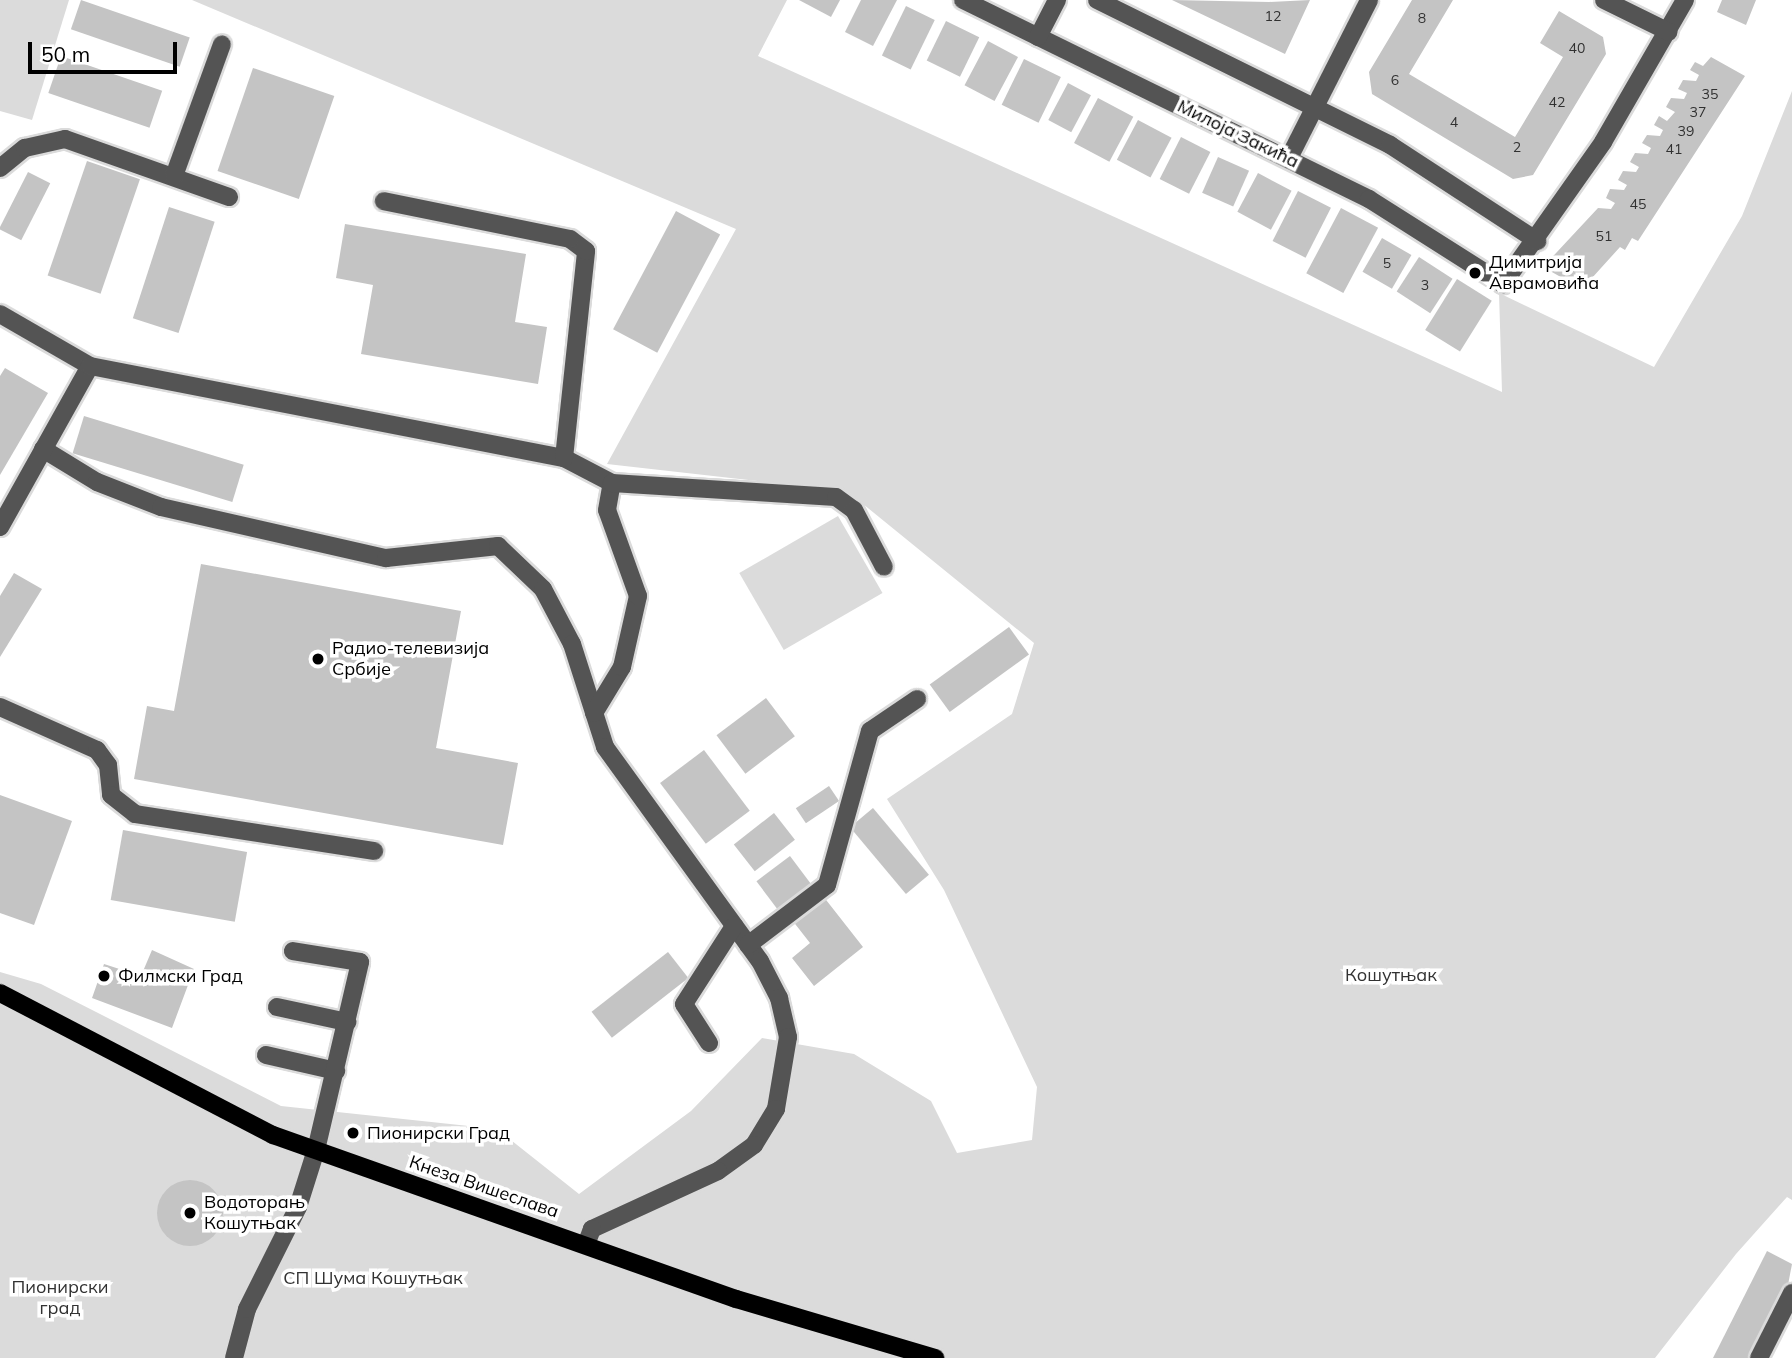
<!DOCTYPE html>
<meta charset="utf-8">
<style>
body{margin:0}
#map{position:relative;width:1792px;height:1358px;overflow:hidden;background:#fff;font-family:Mulish,sans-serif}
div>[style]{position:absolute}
.green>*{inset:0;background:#dbdbdb;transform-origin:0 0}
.building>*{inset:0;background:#c4c4c4;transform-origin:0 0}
.round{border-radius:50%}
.roads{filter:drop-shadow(2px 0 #dbdbdb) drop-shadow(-2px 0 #dbdbdb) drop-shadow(0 2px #dbdbdb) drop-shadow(0 -2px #dbdbdb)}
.minor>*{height:18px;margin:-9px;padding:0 9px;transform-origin:9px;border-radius:9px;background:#545454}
.major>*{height:18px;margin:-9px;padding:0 9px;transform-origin:9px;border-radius:9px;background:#000}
.dots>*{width:19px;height:19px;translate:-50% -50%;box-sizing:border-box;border:4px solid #fff;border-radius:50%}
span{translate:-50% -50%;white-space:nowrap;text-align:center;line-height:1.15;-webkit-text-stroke:7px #fff;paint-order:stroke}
.number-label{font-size:14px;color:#313131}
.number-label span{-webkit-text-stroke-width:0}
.street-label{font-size:18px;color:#000}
.poi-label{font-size:18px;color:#000}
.left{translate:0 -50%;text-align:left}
.park-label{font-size:18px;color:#323232}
.scale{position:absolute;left:28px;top:42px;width:149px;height:32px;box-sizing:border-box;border:4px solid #000;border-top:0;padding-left:9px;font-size:21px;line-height:24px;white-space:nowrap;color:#000;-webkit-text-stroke:5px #fff;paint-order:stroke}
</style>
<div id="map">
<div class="green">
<i style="clip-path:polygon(0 0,69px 0,32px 120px,0 111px)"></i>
<i style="clip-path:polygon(192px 0,787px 0,758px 56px,1502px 392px,1499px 293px,1654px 367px,1742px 216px,1792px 91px,1792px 1200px,1787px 1197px,1736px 1254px,1655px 1358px,0 1358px,0 972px,41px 984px,281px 1106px,497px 1129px,579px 1194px,691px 1111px,762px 1038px,854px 1054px,931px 1101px,957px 1153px,1032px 1140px,1037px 1087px,944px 890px,887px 799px,1012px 714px,1034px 643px,847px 491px,607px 464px,736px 229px)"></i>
<i style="left:838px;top:516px;width:89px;height:114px;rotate:60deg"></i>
</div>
<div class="building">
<i style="left:81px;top:0;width:115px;height:31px;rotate:19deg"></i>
<i style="clip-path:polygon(799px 0,840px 0,831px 17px)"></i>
<i style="clip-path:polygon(861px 0,897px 0,873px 46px,845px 32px)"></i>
<i style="clip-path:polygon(1172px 0,1269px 2px,1310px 0,1285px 54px)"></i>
<i style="clip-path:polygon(1412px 0,1453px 0,1409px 74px,1515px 137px,1563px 57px,1540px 43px,1559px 11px,1603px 37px,1606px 54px,1533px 175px,1513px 179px,1372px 94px,1369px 72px)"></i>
<i style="clip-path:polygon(1722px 0,1756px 0,1746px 25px,1717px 12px)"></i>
<i style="left:906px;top:6px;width:32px;height:55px;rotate:26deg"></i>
<i style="left:946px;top:21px;width:37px;height:44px;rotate:26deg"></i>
<i style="left:988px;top:41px;width:34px;height:50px;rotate:28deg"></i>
<i style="left:61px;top:56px;width:107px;height:39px;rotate:19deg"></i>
<i style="clip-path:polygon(1711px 57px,1745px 76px,1638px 241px,1632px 238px,1625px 250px,1620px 247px,1582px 289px,1543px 267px,1598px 208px,1611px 209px,1615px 203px,1606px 198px,1610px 189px,1624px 190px,1627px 185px,1618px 180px,1623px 171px,1636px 172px,1639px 167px,1630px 162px,1635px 153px,1648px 154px,1651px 148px,1642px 143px,1647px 135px,1660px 136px,1663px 130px,1654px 125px,1659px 116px,1667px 121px,1675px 112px,1666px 107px,1671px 98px,1684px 99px,1687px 93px,1678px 89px,1683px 80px,1696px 81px,1699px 75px,1690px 70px,1695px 62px,1703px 66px)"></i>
<i style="left:1024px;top:59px;width:41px;height:51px;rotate:26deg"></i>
<i style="left:253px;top:68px;width:86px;height:109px;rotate:19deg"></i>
<i style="left:1068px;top:83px;width:26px;height:42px;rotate:28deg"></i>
<i style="left:1098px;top:98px;width:40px;height:51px;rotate:28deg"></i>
<i style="left:1138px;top:120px;width:38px;height:45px;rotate:28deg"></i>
<i style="left:1181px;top:137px;width:33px;height:47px;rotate:27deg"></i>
<i style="left:1218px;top:157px;width:34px;height:39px;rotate:24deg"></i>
<i style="left:87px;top:161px;width:56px;height:121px;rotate:19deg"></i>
<i style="left:28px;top:172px;width:25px;height:64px;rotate:27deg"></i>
<i style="left:1258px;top:173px;width:38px;height:44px;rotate:28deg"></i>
<i style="left:1298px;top:191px;width:37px;height:56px;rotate:27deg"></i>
<i style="left:169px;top:207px;width:48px;height:117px;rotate:18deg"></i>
<i style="left:1341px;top:208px;width:42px;height:74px;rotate:28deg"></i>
<i style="left:676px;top:211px;width:50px;height:134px;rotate:28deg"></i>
<i style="clip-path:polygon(345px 224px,526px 254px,515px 322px,547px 327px,538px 384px,361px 354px,373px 285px,336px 278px)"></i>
<i style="left:1382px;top:238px;width:34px;height:39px;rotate:30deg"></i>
<i style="left:1419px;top:257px;width:40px;height:41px;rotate:33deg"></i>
<i style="left:1457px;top:279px;width:41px;height:60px;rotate:32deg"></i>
<i style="clip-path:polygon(5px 368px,48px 393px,0 475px,0 376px)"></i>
<i style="left:84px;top:416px;width:167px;height:39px;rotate:17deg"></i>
<i style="clip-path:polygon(201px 564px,461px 611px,436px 748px,518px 763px,503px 845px,134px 779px,147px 706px,174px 711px)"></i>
<i style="clip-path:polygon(14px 573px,42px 589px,0 657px,0 596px)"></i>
<i style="left:1009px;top:627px;width:34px;height:98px;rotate:54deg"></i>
<i style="left:766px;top:698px;width:48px;height:62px;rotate:53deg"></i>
<i style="left:704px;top:750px;width:76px;height:55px;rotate:53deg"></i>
<i style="left:829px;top:786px;width:18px;height:40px;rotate:56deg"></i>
<i style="clip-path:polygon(0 795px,72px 821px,34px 925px,0 913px)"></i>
<i style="left:873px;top:808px;width:87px;height:30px;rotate:50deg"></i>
<i style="left:774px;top:813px;width:34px;height:51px;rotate:52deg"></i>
<i style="left:123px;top:830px;width:126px;height:71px;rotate:10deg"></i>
<i style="left:790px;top:856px;width:39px;height:42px;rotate:53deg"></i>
<i style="clip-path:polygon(823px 896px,863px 947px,814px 986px,792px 958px,810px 943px,792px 920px)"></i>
<i style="clip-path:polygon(152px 950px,194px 969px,172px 1028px,92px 998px,104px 964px,141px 976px)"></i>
<i style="left:668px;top:952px;width:33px;height:97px;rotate:52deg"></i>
<i class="round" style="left:157px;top:1180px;width:66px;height:66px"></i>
<i style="clip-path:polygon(1767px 1251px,1792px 1264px,1787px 1290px,1752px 1358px,1713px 1358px)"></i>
</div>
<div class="roads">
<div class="minor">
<i style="left:963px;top:0;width:452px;rotate:26.1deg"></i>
<i style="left:1369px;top:199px;width:159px;rotate:32.4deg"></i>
<i style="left:1503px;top:284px;width:174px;rotate:-54.8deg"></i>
<i style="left:1603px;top:142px;width:164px;rotate:-60deg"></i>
<i style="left:1097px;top:0;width:327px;rotate:26.3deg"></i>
<i style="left:1390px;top:145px;width:176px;rotate:33.1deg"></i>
<i style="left:1604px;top:0;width:72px;rotate:26.2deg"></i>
<i style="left:1038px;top:37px;width:42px;rotate:-62.8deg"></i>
<i style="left:1289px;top:158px;width:177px;rotate:-63.1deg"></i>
<i style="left:0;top:168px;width:32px;rotate:-39deg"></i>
<i style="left:25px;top:148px;width:41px;rotate:-12.7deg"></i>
<i style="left:65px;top:139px;width:174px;rotate:19.5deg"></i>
<i style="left:174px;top:176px;width:140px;rotate:-70deg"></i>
<i style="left:0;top:314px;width:104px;rotate:30deg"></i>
<i style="left:43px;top:449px;width:63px;rotate:31.4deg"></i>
<i style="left:97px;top:482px;width:69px;rotate:21.3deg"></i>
<i style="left:161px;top:507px;width:231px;rotate:12.8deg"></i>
<i style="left:386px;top:558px;width:113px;rotate:-6.1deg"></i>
<i style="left:498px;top:546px;width:62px;rotate:43.7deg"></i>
<i style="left:543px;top:589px;width:62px;rotate:62.2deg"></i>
<i style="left:572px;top:644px;width:108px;rotate:72.2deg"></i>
<i style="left:605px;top:747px;width:264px;rotate:54.1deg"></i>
<i style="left:760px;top:961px;width:42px;rotate:62.8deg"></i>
<i style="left:779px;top:998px;width:40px;rotate:77deg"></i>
<i style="left:788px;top:1037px;width:73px;rotate:99.5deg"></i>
<i style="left:776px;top:1109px;width:42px;rotate:121.4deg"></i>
<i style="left:754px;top:1145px;width:44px;rotate:144.2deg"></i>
<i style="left:718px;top:1171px;width:139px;rotate:155.3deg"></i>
<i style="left:592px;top:1229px;width:17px;rotate:111deg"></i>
<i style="left:564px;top:458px;width:54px;rotate:27.5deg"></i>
<i style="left:0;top:527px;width:184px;rotate:-60.8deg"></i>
<i style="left:90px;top:366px;width:483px;rotate:11deg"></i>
<i style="left:564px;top:458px;width:208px;rotate:-83.9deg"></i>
<i style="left:586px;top:251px;width:20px;rotate:-143deg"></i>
<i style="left:570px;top:239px;width:190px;rotate:-168.5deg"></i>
<i style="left:0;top:707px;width:106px;rotate:23.9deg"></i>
<i style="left:97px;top:750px;width:19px;rotate:54deg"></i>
<i style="left:108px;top:765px;width:30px;rotate:84deg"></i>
<i style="left:111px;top:795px;width:31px;rotate:38deg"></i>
<i style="left:135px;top:814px;width:242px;rotate:8.8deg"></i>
<i style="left:594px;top:713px;width:54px;rotate:-58.7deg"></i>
<i style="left:622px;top:667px;width:73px;rotate:-77.3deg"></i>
<i style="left:638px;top:596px;width:91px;rotate:-109.8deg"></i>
<i style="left:607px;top:510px;width:27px;rotate:-80deg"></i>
<i style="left:612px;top:483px;width:224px;rotate:3.6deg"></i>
<i style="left:836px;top:497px;width:22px;rotate:36deg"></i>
<i style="left:854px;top:510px;width:64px;rotate:62.2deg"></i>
<i style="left:748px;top:945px;width:99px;rotate:-37.2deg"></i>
<i style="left:827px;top:885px;width:160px;rotate:-74.4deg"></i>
<i style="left:870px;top:731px;width:57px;rotate:-34.2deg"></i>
<i style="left:277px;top:1007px;width:72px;rotate:12.1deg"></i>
<i style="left:709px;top:1043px;width:46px;rotate:-122.7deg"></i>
<i style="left:684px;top:1004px;width:93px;rotate:-57.3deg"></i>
<i style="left:266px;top:1055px;width:72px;rotate:12.9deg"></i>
<i style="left:234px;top:1358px;width:51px;rotate:-75.1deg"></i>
<i style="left:247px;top:1309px;width:114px;rotate:-63.4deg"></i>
<i style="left:298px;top:1207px;width:60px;rotate:-72.5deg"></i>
<i style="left:316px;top:1150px;width:193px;rotate:-76.8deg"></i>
<i style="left:360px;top:962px;width:68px;rotate:-170.7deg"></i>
<i style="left:1759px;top:1358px;width:73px;rotate:-63.1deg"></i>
</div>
<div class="major">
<i style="left:0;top:993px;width:308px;rotate:27.5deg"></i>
<i style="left:273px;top:1135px;width:491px;rotate:19.5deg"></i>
<i style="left:736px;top:1299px;width:208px;rotate:16.5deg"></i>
</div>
</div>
<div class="dots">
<i style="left:1475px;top:273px;background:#000"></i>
<i style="left:318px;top:659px;background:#000"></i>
<i style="left:104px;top:976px;background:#000"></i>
<i style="left:353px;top:1133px;background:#000"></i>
<i style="left:190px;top:1213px;background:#000"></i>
</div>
<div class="number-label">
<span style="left:1273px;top:16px">12</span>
<span style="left:1422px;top:18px">8</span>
<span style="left:1577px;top:48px">40</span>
<span style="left:1395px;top:80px">6</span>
<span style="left:1710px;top:94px">35</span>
<span style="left:1557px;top:102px">42</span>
<span style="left:1698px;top:112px">37</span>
<span style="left:1454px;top:122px">4</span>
<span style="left:1686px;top:131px">39</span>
<span style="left:1517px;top:147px">2</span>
<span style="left:1674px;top:149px">41</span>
<span style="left:1638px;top:204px">45</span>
<span style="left:1604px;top:236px">51</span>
<span style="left:1387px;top:263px">5</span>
<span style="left:1425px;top:285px">3</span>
</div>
<div class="street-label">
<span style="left:1238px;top:134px;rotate:26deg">Милоја Закића</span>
<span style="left:484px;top:1187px;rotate:19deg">Кнеза Вишеслава</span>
</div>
<div class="poi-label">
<span class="left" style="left:1489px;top:273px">Димитрија<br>Аврамовића</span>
<span class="left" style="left:332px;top:659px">Радио-телевизија<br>Србије</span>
<span class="left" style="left:118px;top:976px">Филмски Град</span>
<span class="left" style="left:367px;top:1133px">Пионирски Град</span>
<span class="left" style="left:204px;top:1213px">Водоторањ<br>Кошутњак</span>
</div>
<div class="park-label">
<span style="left:1391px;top:975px">Кошутњак</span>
<span style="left:373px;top:1278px">СП Шума Кошутњак</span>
<span style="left:60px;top:1298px">Пионирски<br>град</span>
</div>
<div class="scale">50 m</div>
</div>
